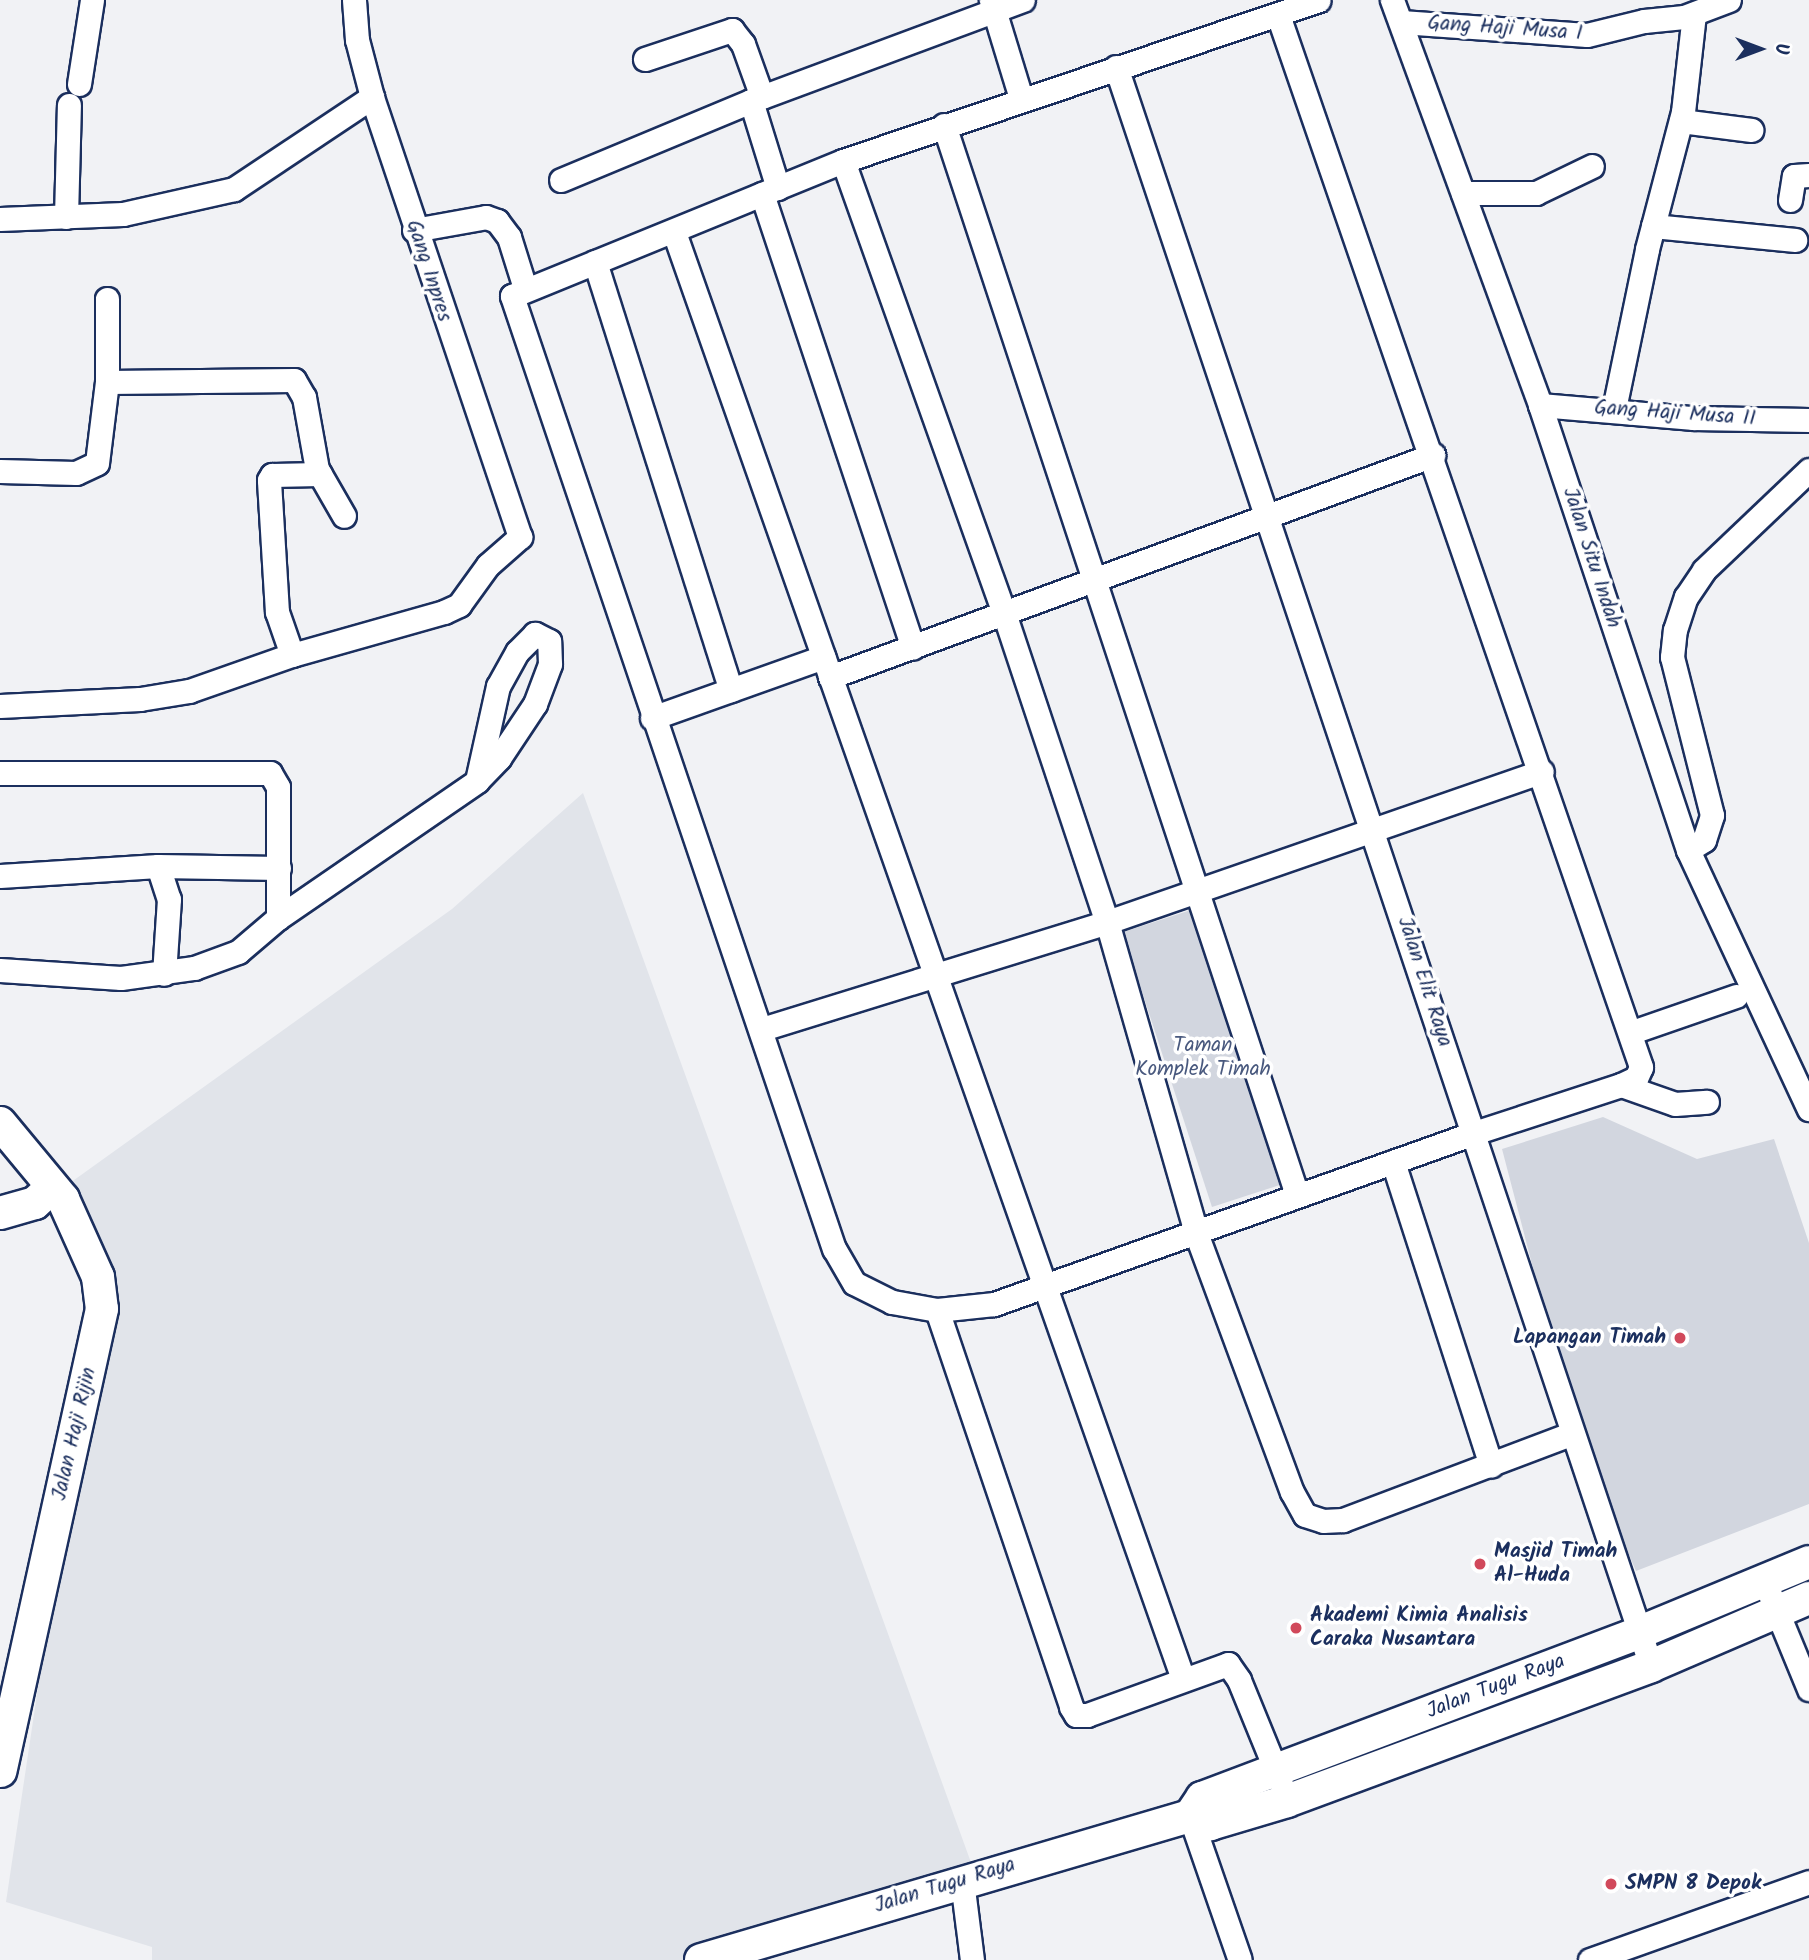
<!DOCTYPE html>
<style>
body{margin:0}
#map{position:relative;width:1809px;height:1960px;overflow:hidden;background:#f1f2f5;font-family:Kalam,sans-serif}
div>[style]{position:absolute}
.built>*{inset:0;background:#e1e4ea}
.green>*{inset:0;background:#d2d6df;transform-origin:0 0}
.roads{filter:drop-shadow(2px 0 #1b2f5e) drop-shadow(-2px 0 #1b2f5e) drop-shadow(0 2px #1b2f5e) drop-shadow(0 -2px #1b2f5e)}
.street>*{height:23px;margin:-11.5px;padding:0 11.5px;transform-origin:11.5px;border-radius:11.5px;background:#fff}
.secondary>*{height:32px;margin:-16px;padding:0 16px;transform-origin:16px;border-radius:16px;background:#fff}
.dots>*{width:19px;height:19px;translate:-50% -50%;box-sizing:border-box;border:4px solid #fff;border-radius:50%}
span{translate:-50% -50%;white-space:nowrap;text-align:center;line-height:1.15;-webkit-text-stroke:7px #fff;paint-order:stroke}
.street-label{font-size:21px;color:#1b2f5e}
.park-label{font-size:21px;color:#49597e}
.poi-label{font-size:21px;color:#1b2f5e;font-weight:700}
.right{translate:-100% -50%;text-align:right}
.left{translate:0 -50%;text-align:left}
.north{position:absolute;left:1725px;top:14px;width:70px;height:70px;-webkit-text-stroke:5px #fff;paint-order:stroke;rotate:90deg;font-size:19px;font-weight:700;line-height:28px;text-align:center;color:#1b2f5e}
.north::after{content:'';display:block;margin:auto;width:24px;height:32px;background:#1b2f5e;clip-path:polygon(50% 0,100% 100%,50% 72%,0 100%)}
</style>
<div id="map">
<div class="built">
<i style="clip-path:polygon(583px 793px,973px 1868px,682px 1960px,152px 1960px,152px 1947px,6px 1902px,93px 1319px,56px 1193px,452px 909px)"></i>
</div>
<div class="green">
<i style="left:1194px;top:909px;width:289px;height:75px;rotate:72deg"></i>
<i style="clip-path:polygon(1603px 1117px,1697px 1159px,1774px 1139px,1809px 1243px,1809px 1504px,1636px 1571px,1576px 1433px,1502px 1149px)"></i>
</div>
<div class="roads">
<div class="street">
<i style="left:991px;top:0;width:102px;rotate:73deg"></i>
<i style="left:1392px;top:0;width:431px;rotate:69.9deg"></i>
<i style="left:1540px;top:405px;width:469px;rotate:71.6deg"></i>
<i style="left:1688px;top:850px;width:286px;rotate:65deg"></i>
<i style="left:1278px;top:15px;width:1113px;rotate:70.96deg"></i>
<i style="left:1641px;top:1067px;width:12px;rotate:114deg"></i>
<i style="left:1636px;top:1078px;width:17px;rotate:155deg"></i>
<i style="left:1621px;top:1085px;width:155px;rotate:161.9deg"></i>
<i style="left:1474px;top:1133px;width:510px;rotate:160.39deg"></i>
<i style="left:994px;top:1304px;width:57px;rotate:174deg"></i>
<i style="left:937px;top:1310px;width:46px;rotate:-169.9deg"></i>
<i style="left:892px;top:1302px;width:42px;rotate:-153.4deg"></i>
<i style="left:854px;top:1283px;width:39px;rotate:-120deg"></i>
<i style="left:834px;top:1249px;width:1006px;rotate:-108.67deg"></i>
<i style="left:512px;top:296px;width:357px;rotate:-22.2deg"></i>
<i style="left:843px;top:161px;width:502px;rotate:-18.69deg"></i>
<i style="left:1401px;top:22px;width:186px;rotate:4deg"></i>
<i style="left:1587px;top:35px;width:59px;rotate:-13.8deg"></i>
<i style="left:1644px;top:21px;width:40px;rotate:-5.7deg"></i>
<i style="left:1684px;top:17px;width:48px;rotate:-20.7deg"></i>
<i style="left:645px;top:59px;width:92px;rotate:-18.4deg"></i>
<i style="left:732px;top:30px;width:18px;rotate:52deg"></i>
<i style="left:743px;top:44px;width:56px;rotate:70.3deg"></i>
<i style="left:1116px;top:67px;width:1686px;rotate:71.5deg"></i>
<i style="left:79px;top:84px;width:85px;rotate:-81.2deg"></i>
<i style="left:751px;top:101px;width:91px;rotate:72.8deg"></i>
<i style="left:1681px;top:121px;width:71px;rotate:7.3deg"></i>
<i style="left:944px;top:125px;width:1127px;rotate:71.74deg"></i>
<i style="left:843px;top:161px;width:480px;rotate:70.4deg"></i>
<i style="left:1004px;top:613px;width:326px;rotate:71.6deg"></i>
<i style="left:1107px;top:922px;width:323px;rotate:74deg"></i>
<i style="left:1196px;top:1233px;width:276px;rotate:69.7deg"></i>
<i style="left:1292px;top:1492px;width:26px;rotate:61deg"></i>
<i style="left:1305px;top:1515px;width:19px;rotate:18deg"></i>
<i style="left:1323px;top:1521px;width:20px;rotate:-3deg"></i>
<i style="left:1343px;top:1520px;width:243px;rotate:-20.7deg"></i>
<i style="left:561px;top:180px;width:206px;rotate:-22.6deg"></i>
<i style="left:751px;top:101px;width:290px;rotate:-20.4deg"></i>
<i style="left:1463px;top:193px;width:73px"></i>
<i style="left:1536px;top:193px;width:62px;rotate:-25.7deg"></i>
<i style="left:762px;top:194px;width:478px;rotate:71.6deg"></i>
<i style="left:1790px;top:200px;width:24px;rotate:-81deg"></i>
<i style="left:1794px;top:176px;width:15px;rotate:-4deg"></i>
<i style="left:66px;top:217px;width:112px;rotate:-88.5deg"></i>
<i style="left:0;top:219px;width:123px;rotate:-2.3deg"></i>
<i style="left:123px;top:214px;width:114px;rotate:-12.7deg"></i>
<i style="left:234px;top:189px;width:166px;rotate:-33.7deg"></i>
<i style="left:1653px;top:226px;width:143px;rotate:5.6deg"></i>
<i style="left:414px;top:230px;width:73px;rotate:-10.2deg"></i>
<i style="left:486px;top:217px;width:12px;rotate:20deg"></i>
<i style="left:497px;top:221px;width:20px;rotate:53deg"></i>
<i style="left:509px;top:237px;width:53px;rotate:72.6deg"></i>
<i style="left:674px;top:232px;width:1534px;rotate:70.62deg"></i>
<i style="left:595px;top:262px;width:449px;rotate:72.4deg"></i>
<i style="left:107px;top:299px;width:83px;rotate:90deg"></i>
<i style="left:1540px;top:405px;width:154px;rotate:4.9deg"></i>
<i style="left:1693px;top:418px;width:116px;rotate:1deg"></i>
<i style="left:1614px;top:409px;width:163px;rotate:-78.3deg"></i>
<i style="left:1647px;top:249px;width:142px;rotate:-75.3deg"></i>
<i style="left:1683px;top:112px;width:99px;rotate:-83.6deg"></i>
<i style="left:0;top:471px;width:76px;rotate:1.5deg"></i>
<i style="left:76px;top:473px;width:23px;rotate:-25deg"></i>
<i style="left:97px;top:463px;width:82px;rotate:-83deg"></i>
<i style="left:107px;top:382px;width:187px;rotate:-0.6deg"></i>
<i style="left:294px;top:380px;width:20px;rotate:60deg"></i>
<i style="left:304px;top:397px;width:73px;rotate:79.8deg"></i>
<i style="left:317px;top:469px;width:54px;rotate:60.1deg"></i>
<i style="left:292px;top:655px;width:46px;rotate:-109.2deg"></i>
<i style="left:277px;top:612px;width:132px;rotate:-93.5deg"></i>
<i style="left:269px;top:480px;width:6px;rotate:-59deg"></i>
<i style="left:272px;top:475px;width:48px;rotate:-1.2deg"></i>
<i style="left:830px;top:677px;width:643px;rotate:-20.21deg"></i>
<i style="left:0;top:706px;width:140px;rotate:-2.9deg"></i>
<i style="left:140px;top:699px;width:50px;rotate:-9.3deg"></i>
<i style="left:189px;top:691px;width:109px;rotate:-19.3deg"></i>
<i style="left:292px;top:655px;width:158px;rotate:-15.8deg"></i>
<i style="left:444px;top:612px;width:17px;rotate:-25deg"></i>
<i style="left:459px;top:605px;width:49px;rotate:-54.1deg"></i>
<i style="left:488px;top:565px;width:43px;rotate:-41.2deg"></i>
<i style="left:520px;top:537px;width:464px;rotate:-108.6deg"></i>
<i style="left:372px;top:97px;width:59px;rotate:-104.7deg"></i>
<i style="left:357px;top:40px;width:40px;rotate:-94.3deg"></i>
<i style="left:652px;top:718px;width:182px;rotate:-19.6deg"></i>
<i style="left:0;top:773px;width:270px"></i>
<i style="left:270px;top:773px;width:16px;rotate:60deg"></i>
<i style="left:278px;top:787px;width:131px;rotate:90deg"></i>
<i style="left:1688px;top:850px;width:19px;rotate:-32deg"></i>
<i style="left:1704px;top:840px;width:26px;rotate:-72deg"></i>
<i style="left:1712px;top:815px;width:163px;rotate:-104.2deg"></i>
<i style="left:1672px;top:657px;width:27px;rotate:-84deg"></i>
<i style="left:1675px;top:630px;width:35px;rotate:-72deg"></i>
<i style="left:1686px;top:597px;width:32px;rotate:-56deg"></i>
<i style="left:1704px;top:570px;width:145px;rotate:-43.6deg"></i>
<i style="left:158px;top:866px;width:35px;rotate:72deg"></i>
<i style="left:169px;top:899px;width:75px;rotate:93.8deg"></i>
<i style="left:0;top:876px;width:158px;rotate:-3.6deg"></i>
<i style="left:158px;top:866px;width:121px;rotate:0.9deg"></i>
<i style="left:0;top:970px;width:121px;rotate:3.8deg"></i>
<i style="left:121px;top:978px;width:74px;rotate:-7.8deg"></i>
<i style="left:194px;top:968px;width:47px;rotate:-20deg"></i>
<i style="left:238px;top:952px;width:52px;rotate:-40.4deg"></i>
<i style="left:278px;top:918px;width:242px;rotate:-34.5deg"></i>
<i style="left:477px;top:781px;width:32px;rotate:-46deg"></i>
<i style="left:499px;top:758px;width:65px;rotate:-56.3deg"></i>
<i style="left:535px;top:704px;width:43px;rotate:-69.4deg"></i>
<i style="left:550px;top:664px;width:23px;rotate:-92deg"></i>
<i style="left:549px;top:641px;width:16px;rotate:-153deg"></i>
<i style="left:535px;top:634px;width:25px;rotate:135deg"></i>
<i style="left:517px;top:652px;width:39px;rotate:119deg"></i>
<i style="left:498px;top:686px;width:97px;rotate:102.5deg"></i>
<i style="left:762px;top:1029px;width:361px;rotate:-17.2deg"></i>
<i style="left:1107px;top:922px;width:460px;rotate:-19.1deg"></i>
<i style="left:1632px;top:1032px;width:110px;rotate:-19.1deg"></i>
<i style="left:1621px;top:1085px;width:57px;rotate:19.4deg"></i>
<i style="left:1675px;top:1104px;width:32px;rotate:-4deg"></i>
<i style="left:1393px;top:1162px;width:319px;rotate:72.1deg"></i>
<i style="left:937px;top:1310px;width:419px;rotate:71.3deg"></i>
<i style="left:1071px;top:1707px;width:9px;rotate:58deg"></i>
<i style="left:1076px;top:1715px;width:11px"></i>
<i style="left:1087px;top:1715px;width:150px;rotate:-19.9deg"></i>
<i style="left:1228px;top:1664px;width:19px;rotate:55deg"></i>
<i style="left:1239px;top:1680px;width:111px;rotate:67.8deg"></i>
<i style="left:1764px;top:1580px;width:118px;rotate:67.6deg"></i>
<i style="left:1190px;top:1816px;width:152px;rotate:70.9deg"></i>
<i style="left:962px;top:1881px;width:80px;rotate:82.8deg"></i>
<i style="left:1590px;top:1960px;width:232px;rotate:-19.6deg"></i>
</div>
<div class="secondary">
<i style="left:0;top:1123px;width:99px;rotate:50.3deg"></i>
<i style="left:63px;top:1199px;width:85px;rotate:65.8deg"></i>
<i style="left:98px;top:1277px;width:32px;rotate:83deg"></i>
<i style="left:102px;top:1309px;width:473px;rotate:102.4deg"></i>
<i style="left:0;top:1213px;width:36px;rotate:-16deg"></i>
<i style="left:35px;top:1203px;width:23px;rotate:-43deg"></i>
<i style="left:1190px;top:1816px;width:22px;rotate:-56deg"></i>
<i style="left:1202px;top:1798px;width:466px;rotate:-20.7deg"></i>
<i style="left:1638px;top:1633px;width:185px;rotate:-22.5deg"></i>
<i style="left:701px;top:1960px;width:510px;rotate:-16.41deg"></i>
<i style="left:1190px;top:1816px;width:22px;rotate:22deg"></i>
<i style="left:1210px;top:1824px;width:80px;rotate:-16.6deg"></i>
<i style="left:1287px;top:1801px;width:388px;rotate:-20.3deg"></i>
<i style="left:1651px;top:1666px;width:172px;rotate:-23.3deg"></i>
</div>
</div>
<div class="dots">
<i style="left:1680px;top:1338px;background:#d1495b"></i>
<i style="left:1480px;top:1564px;background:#d1495b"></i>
<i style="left:1296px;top:1628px;background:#d1495b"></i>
<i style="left:1611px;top:1884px;background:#d1495b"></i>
</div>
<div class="street-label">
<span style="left:1505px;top:29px;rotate:4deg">Gang Haji Musa I</span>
<span style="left:428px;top:271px;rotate:72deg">Gang Inpres</span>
<span style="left:1675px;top:414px;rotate:4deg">Gang Haji Musa II</span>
<span style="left:1591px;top:558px;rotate:72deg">Jalan Situ Indah</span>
<span style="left:1424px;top:982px;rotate:72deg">Jalan Elit Raya</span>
<span style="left:75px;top:1434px;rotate:-77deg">Jalan Haji Rijin</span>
<span style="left:1496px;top:1687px;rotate:-21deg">Jalan Tugu Raya</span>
<span style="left:945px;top:1886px;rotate:-17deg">Jalan Tugu Raya</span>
</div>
<div class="park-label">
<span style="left:1203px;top:1058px">Taman<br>Komplek Timah</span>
</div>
<div class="poi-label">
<span class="right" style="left:1666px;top:1338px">Lapangan Timah</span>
<span class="left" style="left:1494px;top:1564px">Masjid Timah<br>Al-Huda</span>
<span class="left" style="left:1310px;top:1628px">Akademi Kimia Analisis<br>Caraka Nusantara</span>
<span class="left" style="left:1625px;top:1884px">SMPN 8 Depok</span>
</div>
<div class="north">U</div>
</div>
